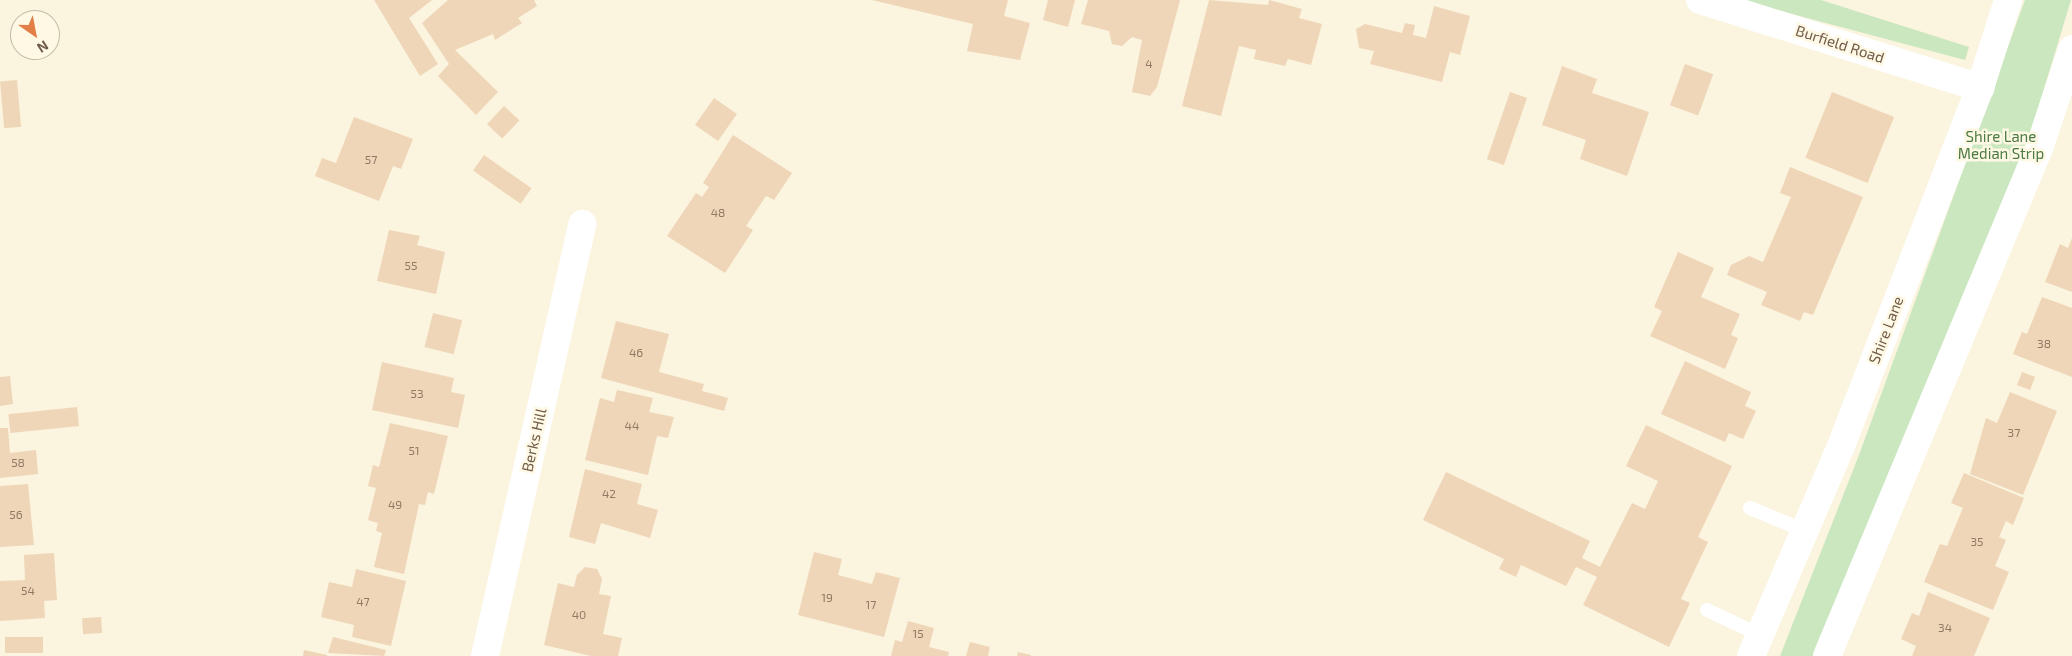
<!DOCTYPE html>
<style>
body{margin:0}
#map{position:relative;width:2072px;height:656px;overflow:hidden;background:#fbf4df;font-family:"Exo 2",sans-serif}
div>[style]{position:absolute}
.green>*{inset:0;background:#cae7bf}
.building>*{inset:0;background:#efd6b8;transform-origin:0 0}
.lane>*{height:14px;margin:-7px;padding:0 7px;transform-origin:7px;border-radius:7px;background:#fff}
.street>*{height:28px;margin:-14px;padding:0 14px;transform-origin:14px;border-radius:14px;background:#fff}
.secondary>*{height:28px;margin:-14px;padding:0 14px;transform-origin:14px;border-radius:14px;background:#fff}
span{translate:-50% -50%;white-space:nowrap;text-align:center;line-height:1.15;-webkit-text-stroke:5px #fef8e5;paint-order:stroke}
.number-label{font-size:12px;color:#907a64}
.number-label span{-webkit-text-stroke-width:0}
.street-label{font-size:15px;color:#705c48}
.park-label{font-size:15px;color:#4c7b43}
.north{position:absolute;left:10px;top:10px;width:50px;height:50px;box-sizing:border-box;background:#fef8e5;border:1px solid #c5baa6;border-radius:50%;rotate:147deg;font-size:14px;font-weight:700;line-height:20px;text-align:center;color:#705c48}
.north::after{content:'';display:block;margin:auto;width:18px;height:22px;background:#e27f47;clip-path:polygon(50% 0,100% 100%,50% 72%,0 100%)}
</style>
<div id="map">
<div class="green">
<i style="clip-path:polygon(1739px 0,1821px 0,1969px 47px,1965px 60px)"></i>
<i style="clip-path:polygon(2025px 0,2071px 0,2026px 148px,1817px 656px,1780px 656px,1859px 455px)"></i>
</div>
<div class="building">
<i style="clip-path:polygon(374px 0,432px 0,409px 18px,438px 64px,420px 76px)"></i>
<i style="clip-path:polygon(448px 0,534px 0,537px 6px,518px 18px,522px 23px,495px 40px,493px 34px,455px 50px,498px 92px,476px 115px,438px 76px,449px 64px,422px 23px)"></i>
<i style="clip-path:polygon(872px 0,1008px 0,1004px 16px,1030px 23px,1020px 60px,967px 51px,973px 24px)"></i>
<i style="clip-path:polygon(1048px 0,1075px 0,1068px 27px,1043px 20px)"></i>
<i style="clip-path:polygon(1088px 0,1180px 0,1157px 87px,1150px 96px,1132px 92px,1142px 40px,1132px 37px,1122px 46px,1112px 44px,1109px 31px,1081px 24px)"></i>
<i style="clip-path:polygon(1209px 0,1268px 5px,1269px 0,1302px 9px,1299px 18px,1322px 24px,1311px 65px,1288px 59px,1285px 66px,1254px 59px,1256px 50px,1239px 46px,1221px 116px,1182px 106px)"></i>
<i style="clip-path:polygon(1434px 6px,1470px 16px,1460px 55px,1450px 52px,1442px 82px,1370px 64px,1374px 51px,1359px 48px,1356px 29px,1365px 24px,1402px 33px,1405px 23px,1415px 25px,1413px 35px,1426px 38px)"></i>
<i style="left:1685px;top:64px;width:30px;height:44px;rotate:20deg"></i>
<i style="clip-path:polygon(1562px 66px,1597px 79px,1592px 93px,1649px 112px,1627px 176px,1580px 159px,1586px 140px,1542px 125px)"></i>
<i style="left:17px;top:80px;width:47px;height:17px;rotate:85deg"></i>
<i style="left:1510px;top:92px;width:18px;height:71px;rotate:19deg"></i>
<i style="left:1832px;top:92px;width:67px;height:71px;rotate:22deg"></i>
<i style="left:714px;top:98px;width:28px;height:33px;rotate:35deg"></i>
<i style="left:504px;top:106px;width:21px;height:25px;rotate:43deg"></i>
<i style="clip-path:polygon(354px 117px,413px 139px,401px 169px,393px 166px,379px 201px,315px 176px,322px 158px,336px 163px)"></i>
<i style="clip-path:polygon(733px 135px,792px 173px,774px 200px,766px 196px,746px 226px,753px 230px,725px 273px,667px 236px,696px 193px,702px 197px,709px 187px,703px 183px)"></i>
<i style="left:484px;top:155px;width:58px;height:19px;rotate:35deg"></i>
<i style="clip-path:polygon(1790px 167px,1863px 197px,1813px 315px,1804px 312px,1800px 321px,1761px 305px,1767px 292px,1727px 275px,1731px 265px,1749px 256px,1763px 262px,1791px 197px,1780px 193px)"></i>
<i style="clip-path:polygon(389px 230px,420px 236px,417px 245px,445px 252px,436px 294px,377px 281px)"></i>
<i style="clip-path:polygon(2072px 238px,2072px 292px,2045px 282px,2060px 244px,2068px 248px)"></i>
<i style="clip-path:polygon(1678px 252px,1714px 268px,1701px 297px,1740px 314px,1731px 335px,1738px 338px,1725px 369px,1650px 336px,1662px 311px,1654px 307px)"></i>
<i style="clip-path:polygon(2042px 297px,2072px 308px,2072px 377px,2013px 354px,2022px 332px,2027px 334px)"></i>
<i style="left:433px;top:313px;width:30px;height:35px;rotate:14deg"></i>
<i style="clip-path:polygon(616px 321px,669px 334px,659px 372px,704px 384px,702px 391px,728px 398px,724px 411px,601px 378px)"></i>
<i style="clip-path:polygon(1685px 361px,1751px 392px,1745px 406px,1756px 411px,1743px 439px,1729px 433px,1725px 442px,1661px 414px)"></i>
<i style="clip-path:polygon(382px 362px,454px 378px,451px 392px,465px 395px,458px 428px,372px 410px)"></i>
<i style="left:2022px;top:372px;width:14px;height:14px;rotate:21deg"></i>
<i style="clip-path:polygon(10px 376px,13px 404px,0 406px,0 377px)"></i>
<i style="clip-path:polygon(617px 390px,653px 398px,649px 412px,674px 417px,668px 438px,657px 436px,648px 475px,585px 460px,600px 398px,614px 402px)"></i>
<i style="clip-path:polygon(2010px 392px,2057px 411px,2023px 495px,1970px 474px,1986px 418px,1997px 423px)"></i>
<i style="left:77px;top:407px;width:19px;height:69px;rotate:84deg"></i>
<i style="clip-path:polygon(390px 423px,448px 436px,434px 494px,428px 492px,425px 505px,419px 504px,404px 574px,374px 567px,382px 533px,376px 531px,378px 523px,368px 520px,376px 488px,368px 486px,373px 465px,379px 467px)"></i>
<i style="clip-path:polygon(1646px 425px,1732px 466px,1698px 537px,1708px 542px,1681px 599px,1690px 603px,1669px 647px,1583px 605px,1597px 577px,1576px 567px,1566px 586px,1521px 565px,1516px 577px,1499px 569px,1504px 559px,1423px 520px,1446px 472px,1590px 541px,1582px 558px,1600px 567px,1632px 503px,1645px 509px,1658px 481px,1626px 466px)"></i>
<i style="clip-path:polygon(0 428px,8px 428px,10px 453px,36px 450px,38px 474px,0 478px)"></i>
<i style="clip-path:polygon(585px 469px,642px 484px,637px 504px,658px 510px,650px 538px,601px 523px,595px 544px,569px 537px)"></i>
<i style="clip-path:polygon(1964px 473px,2024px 498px,2013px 525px,2006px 521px,1999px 537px,2006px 540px,1995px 566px,2009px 572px,1993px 610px,1924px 582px,1940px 544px,1947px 546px,1963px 508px,1951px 503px)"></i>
<i style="clip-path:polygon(28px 484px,34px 545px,0 547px,0 486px)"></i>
<i style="clip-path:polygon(814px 552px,842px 559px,838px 575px,872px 584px,876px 572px,900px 578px,884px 637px,798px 615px)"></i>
<i style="clip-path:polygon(54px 553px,57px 600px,44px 601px,45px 618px,0 621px,0 581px,25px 580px,24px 555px)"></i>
<i style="clip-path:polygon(585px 567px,597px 569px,602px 579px,599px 594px,611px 596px,603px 634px,622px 638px,618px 656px,591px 656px,544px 645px,558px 583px,574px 587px,577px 575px)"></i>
<i style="clip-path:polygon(356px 569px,406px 581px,391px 646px,352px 637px,354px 625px,321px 617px,329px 582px,352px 587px)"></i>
<i style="clip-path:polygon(1928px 592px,1990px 618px,1974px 656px,1912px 656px,1916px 646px,1901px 639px,1912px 613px,1919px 616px)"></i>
<i style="left:101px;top:617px;width:16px;height:19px;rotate:86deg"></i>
<i style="clip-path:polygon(908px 621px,934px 628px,929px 647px,949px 652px,948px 656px,891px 656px,895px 640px,902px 642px)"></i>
<i style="left:43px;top:637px;width:16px;height:38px;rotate:90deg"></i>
<i style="clip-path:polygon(333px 637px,386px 650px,384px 656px,328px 653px)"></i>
<i style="clip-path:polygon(970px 642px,990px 647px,988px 656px,966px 656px)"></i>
<i style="clip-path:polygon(304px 650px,327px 655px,327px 656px,303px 656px)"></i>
<i style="clip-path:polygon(1018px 652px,1031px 655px,1031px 656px,1017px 656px)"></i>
</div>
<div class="lane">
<i style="left:1750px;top:508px;width:60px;rotate:22.7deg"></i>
<i style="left:1707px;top:610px;width:59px;rotate:25.3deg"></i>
</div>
<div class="street">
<i style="left:1700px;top:0;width:294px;rotate:17.4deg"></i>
<i style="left:485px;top:656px;width:443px;rotate:-77.3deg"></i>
<i style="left:1827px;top:656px;width:553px;rotate:-67.33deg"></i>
<i style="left:2040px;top:146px;width:102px;rotate:-71.7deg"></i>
</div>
<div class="secondary">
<i style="left:1751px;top:656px;width:228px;rotate:-66.8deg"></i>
<i style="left:1841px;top:446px;width:384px;rotate:-68.8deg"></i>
<i style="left:1980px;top:88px;width:92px;rotate:-72.3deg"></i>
</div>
<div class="number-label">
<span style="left:1149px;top:64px">4</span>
<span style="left:371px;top:160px">57</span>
<span style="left:718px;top:213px">48</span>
<span style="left:411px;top:266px">55</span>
<span style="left:2044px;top:344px">38</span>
<span style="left:636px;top:353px">46</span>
<span style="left:417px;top:394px">53</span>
<span style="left:632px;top:426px">44</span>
<span style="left:2014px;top:433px">37</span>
<span style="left:414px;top:451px">51</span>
<span style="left:18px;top:463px">58</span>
<span style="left:609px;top:494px">42</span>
<span style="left:395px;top:505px">49</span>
<span style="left:16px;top:515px">56</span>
<span style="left:1977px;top:542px">35</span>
<span style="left:28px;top:591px">54</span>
<span style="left:827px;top:598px">19</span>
<span style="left:363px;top:602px">47</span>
<span style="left:871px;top:605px">17</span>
<span style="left:579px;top:615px">40</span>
<span style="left:1945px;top:628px">34</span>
<span style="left:918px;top:634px">15</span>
</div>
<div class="street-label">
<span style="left:1840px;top:44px;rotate:18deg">Burfield Road</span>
<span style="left:1886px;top:330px;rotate:-69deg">Shire Lane</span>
<span style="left:534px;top:440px;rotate:-77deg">Berks Hill</span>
</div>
<div class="park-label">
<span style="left:2001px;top:145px">Shire Lane<br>Median Strip</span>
</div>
<div class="north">N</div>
</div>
